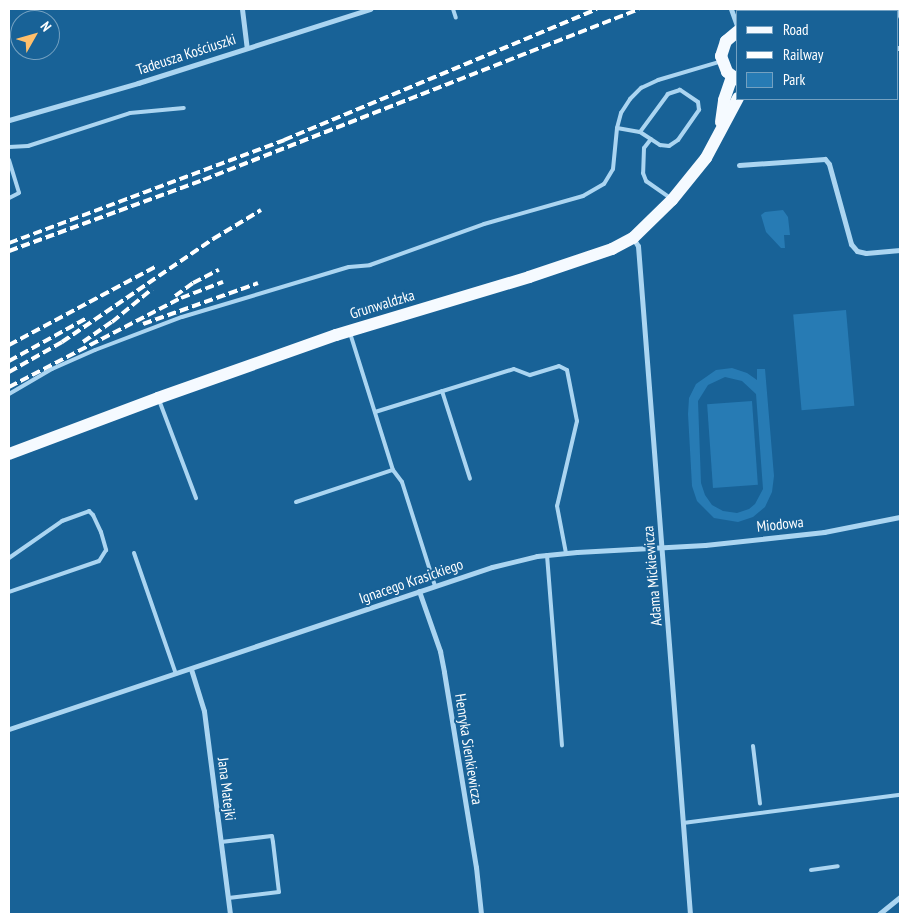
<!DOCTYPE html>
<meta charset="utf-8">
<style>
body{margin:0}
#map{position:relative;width:909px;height:923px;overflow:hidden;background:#186297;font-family:"PT Sans Narrow",sans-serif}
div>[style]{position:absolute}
.green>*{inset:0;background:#277bb4;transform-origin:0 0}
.lane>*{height:4px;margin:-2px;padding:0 2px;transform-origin:2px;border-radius:2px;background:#abd5f1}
.street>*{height:5px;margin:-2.5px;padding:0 2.5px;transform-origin:2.5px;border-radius:2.5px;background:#abd5f1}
.primary>*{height:12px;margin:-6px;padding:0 6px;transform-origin:6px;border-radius:6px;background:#f5faff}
.rail>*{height:4px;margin-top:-2px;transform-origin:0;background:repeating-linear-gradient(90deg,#fff 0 9px,transparent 0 13px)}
span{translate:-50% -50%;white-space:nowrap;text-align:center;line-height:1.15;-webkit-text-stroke:4px #186297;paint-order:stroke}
.street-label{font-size:15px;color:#fff}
.frame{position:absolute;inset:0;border:10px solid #fff;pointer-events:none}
.legend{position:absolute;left:736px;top:10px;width:162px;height:90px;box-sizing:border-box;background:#186297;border:1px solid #74a1c1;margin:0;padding:6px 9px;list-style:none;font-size:15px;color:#fff}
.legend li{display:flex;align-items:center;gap:10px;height:25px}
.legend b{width:25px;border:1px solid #74a1c1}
.north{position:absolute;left:10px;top:10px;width:50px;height:50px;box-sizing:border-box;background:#186297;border:1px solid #74a1c1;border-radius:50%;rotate:52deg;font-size:14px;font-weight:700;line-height:20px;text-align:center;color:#fff}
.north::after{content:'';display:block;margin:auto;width:18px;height:22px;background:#ffbf6b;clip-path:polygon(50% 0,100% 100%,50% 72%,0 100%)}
</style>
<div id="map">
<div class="green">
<i style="clip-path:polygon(783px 210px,788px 217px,790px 235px,784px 235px,785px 248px,781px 248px,766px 232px,761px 215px,765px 212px)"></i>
<i style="left:846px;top:310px;width:96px;height:53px;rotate:85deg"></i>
<i style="clip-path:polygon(evenodd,732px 368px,747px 373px,757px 380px,757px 369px,765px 369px,774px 476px,772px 492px,765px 507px,753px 517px,738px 522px,714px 518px,697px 501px,692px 486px,688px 414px,689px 398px,696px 384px,716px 370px,732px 368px,725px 377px,742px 381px,756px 394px,763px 489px,755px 504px,749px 509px,737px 513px,723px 511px,712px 505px,705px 495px,701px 483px,698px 401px,708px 385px,725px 377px)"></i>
<i style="left:752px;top:401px;width:84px;height:45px;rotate:86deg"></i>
</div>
<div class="lane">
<i style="left:453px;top:9px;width:9px;rotate:72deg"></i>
<i style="left:617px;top:128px;width:23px;rotate:10deg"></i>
<i style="left:640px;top:132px;width:24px;rotate:33deg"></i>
<i style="left:660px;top:145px;width:9px;rotate:6deg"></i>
<i style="left:669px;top:146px;width:11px;rotate:-34deg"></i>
<i style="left:678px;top:140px;width:37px;rotate:-55deg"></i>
<i style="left:699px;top:110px;width:8px;rotate:-97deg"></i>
<i style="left:698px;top:102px;width:22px;rotate:-146deg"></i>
<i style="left:680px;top:90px;width:13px;rotate:162deg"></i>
<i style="left:668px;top:94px;width:47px;rotate:126.4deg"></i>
<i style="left:651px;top:139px;width:11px;rotate:128deg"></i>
<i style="left:644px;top:148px;width:25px;rotate:92deg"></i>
<i style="left:643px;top:173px;width:9px;rotate:69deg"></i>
<i style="left:646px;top:181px;width:29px;rotate:35deg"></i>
<i style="left:9px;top:147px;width:19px;rotate:-3deg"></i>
<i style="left:28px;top:146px;width:107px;rotate:-17.9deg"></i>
<i style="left:130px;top:113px;width:54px;rotate:-5.3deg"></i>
<i style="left:9px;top:160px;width:34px;rotate:73deg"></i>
<i style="left:19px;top:193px;width:11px;rotate:153deg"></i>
<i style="left:350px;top:333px;width:144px;rotate:72.6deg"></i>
<i style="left:393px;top:470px;width:15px;rotate:53deg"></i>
<i style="left:402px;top:482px;width:109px;rotate:72.4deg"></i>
<i style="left:442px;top:391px;width:92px;rotate:72.3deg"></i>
<i style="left:9px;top:394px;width:50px;rotate:-30.2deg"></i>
<i style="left:52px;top:369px;width:47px;rotate:-23.8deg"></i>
<i style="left:95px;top:350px;width:93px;rotate:-20.8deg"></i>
<i style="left:182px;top:317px;width:174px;rotate:-16.7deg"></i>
<i style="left:349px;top:267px;width:21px;rotate:-5deg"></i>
<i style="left:370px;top:265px;width:121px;rotate:-19.8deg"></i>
<i style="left:484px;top:224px;width:103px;rotate:-15.8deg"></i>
<i style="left:583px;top:196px;width:24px;rotate:-30deg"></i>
<i style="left:604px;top:184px;width:17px;rotate:-59deg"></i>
<i style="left:613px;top:169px;width:41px;rotate:-84.4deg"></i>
<i style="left:617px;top:128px;width:16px;rotate:-75deg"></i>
<i style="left:621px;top:113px;width:17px;rotate:-57deg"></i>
<i style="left:630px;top:99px;width:16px;rotate:-45deg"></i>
<i style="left:641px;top:88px;width:19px;rotate:-25deg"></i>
<i style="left:658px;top:80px;width:64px;rotate:-16.4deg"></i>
<i style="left:159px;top:400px;width:105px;rotate:69.3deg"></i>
<i style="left:375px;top:412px;width:145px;rotate:-17.2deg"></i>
<i style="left:514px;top:369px;width:17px;rotate:21deg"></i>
<i style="left:530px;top:375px;width:30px;rotate:-17deg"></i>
<i style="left:559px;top:366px;width:9px;rotate:27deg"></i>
<i style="left:567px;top:370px;width:52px;rotate:78.9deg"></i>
<i style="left:577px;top:421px;width:87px;rotate:103.2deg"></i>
<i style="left:557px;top:506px;width:48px;rotate:79.2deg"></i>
<i style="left:296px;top:502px;width:102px;rotate:-18.3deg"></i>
<i style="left:134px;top:553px;width:128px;rotate:70.9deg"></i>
<i style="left:547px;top:555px;width:191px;rotate:85.5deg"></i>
<i style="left:9px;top:558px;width:65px;rotate:-34.9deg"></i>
<i style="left:62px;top:521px;width:29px;rotate:-20deg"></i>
<i style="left:89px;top:511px;width:6px;rotate:45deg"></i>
<i style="left:93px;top:515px;width:19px;rotate:65deg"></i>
<i style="left:101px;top:532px;width:19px;rotate:74deg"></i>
<i style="left:106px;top:550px;width:13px;rotate:122deg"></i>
<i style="left:99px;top:561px;width:95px;rotate:161deg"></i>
<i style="left:753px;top:746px;width:58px;rotate:83.1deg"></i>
<i style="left:683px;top:823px;width:219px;rotate:-7.4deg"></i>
<i style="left:221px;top:842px;width:51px;rotate:-6.7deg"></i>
<i style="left:272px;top:836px;width:6px;rotate:81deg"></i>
<i style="left:273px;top:842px;width:50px;rotate:83.2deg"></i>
<i style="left:279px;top:892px;width:51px;rotate:173.3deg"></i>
<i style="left:811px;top:870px;width:27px;rotate:-8deg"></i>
</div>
<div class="street">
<i style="left:242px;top:9px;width:38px;rotate:83deg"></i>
<i style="left:731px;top:9px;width:20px;rotate:70deg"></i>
<i style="left:899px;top:9px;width:7px;rotate:82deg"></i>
<i style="left:898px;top:48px;width:2px"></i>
<i style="left:9px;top:120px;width:134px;rotate:-16deg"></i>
<i style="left:138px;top:83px;width:244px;rotate:-17.7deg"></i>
<i style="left:739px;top:165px;width:86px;rotate:-4deg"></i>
<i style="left:825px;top:159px;width:6px;rotate:51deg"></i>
<i style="left:829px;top:164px;width:83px;rotate:74.6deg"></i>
<i style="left:851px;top:244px;width:9px;rotate:49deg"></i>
<i style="left:857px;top:251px;width:9px;rotate:13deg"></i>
<i style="left:866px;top:253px;width:34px;rotate:-5deg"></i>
<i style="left:633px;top:238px;width:9px;rotate:58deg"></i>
<i style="left:638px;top:246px;width:670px;rotate:85.55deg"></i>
<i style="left:419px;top:591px;width:64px;rotate:70.7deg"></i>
<i style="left:440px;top:651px;width:21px;rotate:79deg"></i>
<i style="left:444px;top:672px;width:198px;rotate:80.7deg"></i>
<i style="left:476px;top:867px;width:47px;rotate:83.9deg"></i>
<i style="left:191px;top:669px;width:44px;rotate:72.8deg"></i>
<i style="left:204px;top:711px;width:205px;rotate:82.7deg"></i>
<i style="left:9px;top:729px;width:509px;rotate:-18.54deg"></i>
<i style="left:492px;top:567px;width:46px;rotate:-13.7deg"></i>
<i style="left:537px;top:556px;width:40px;rotate:-5.7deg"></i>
<i style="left:577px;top:552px;width:128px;rotate:-3.1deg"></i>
<i style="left:705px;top:545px;width:120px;rotate:-6.2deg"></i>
<i style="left:824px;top:532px;width:77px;rotate:-11.2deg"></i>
<i style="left:879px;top:914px;width:27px;rotate:-39deg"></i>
</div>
<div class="primary">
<i style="left:833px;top:11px;width:4px;rotate:-34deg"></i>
<i style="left:738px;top:31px;width:16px;rotate:140deg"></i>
<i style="left:726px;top:41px;width:16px;rotate:108deg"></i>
<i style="left:721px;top:56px;width:17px;rotate:69deg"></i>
<i style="left:727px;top:72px;width:14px;rotate:36deg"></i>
<i style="left:721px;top:122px;width:22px;rotate:-82deg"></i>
<i style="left:724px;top:100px;width:24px;rotate:-71deg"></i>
<i style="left:9px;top:454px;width:159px;rotate:-20.6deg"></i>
<i style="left:158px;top:398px;width:189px;rotate:-19.5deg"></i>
<i style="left:336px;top:335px;width:202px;rotate:-16.7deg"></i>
<i style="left:529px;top:277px;width:88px;rotate:-18.6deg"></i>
<i style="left:612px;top:249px;width:24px;rotate:-28deg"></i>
<i style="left:633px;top:238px;width:54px;rotate:-44.3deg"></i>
<i style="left:672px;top:200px;width:54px;rotate:-51deg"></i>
<i style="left:706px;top:158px;width:68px;rotate:-61.9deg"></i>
</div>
<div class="rail">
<i style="left:9px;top:243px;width:294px;rotate:-20.5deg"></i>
<i style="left:284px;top:140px;width:339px;rotate:-22.7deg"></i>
<i style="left:9px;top:251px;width:207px;rotate:-20.1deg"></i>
<i style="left:203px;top:180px;width:468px;rotate:-21.4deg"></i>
<i style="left:175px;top:296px;width:22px;rotate:-36deg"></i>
<i style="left:193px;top:283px;width:29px;rotate:-27deg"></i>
<i style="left:143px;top:324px;width:122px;rotate:-19.6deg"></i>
<i style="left:83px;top:342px;width:35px;rotate:-35deg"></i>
<i style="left:112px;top:322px;width:52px;rotate:-39.5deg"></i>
<i style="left:9px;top:345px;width:166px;rotate:-28.1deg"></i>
<i style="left:9px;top:361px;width:89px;rotate:-28.9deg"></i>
<i style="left:9px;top:372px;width:61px;rotate:-29.5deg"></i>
<i style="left:62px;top:342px;width:183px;rotate:-34.3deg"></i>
<i style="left:213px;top:239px;width:56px;rotate:-31.1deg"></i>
<i style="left:9px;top:387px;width:194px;rotate:-27.4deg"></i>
<i style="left:181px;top:298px;width:45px;rotate:-20.9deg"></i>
</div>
<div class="street-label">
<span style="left:186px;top:54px;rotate:-18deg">Tadeusza Kościuszki</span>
<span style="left:382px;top:304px;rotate:-17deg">Grunwaldzka</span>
<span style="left:780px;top:524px;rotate:-6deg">Miodowa</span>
<span style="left:652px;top:576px;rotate:-95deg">Adama Mickiewicza</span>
<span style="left:411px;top:581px;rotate:-19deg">Ignacego Krasickiego</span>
<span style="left:469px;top:749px;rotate:81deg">Henryka Sienkiewicza</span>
<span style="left:227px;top:789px;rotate:83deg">Jana Matejki</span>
</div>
<div class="frame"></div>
<ul class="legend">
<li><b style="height:6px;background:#f5faff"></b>Road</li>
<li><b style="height:6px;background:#fff"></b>Railway</li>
<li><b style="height:14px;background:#277bb4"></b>Park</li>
</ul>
<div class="north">N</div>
</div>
